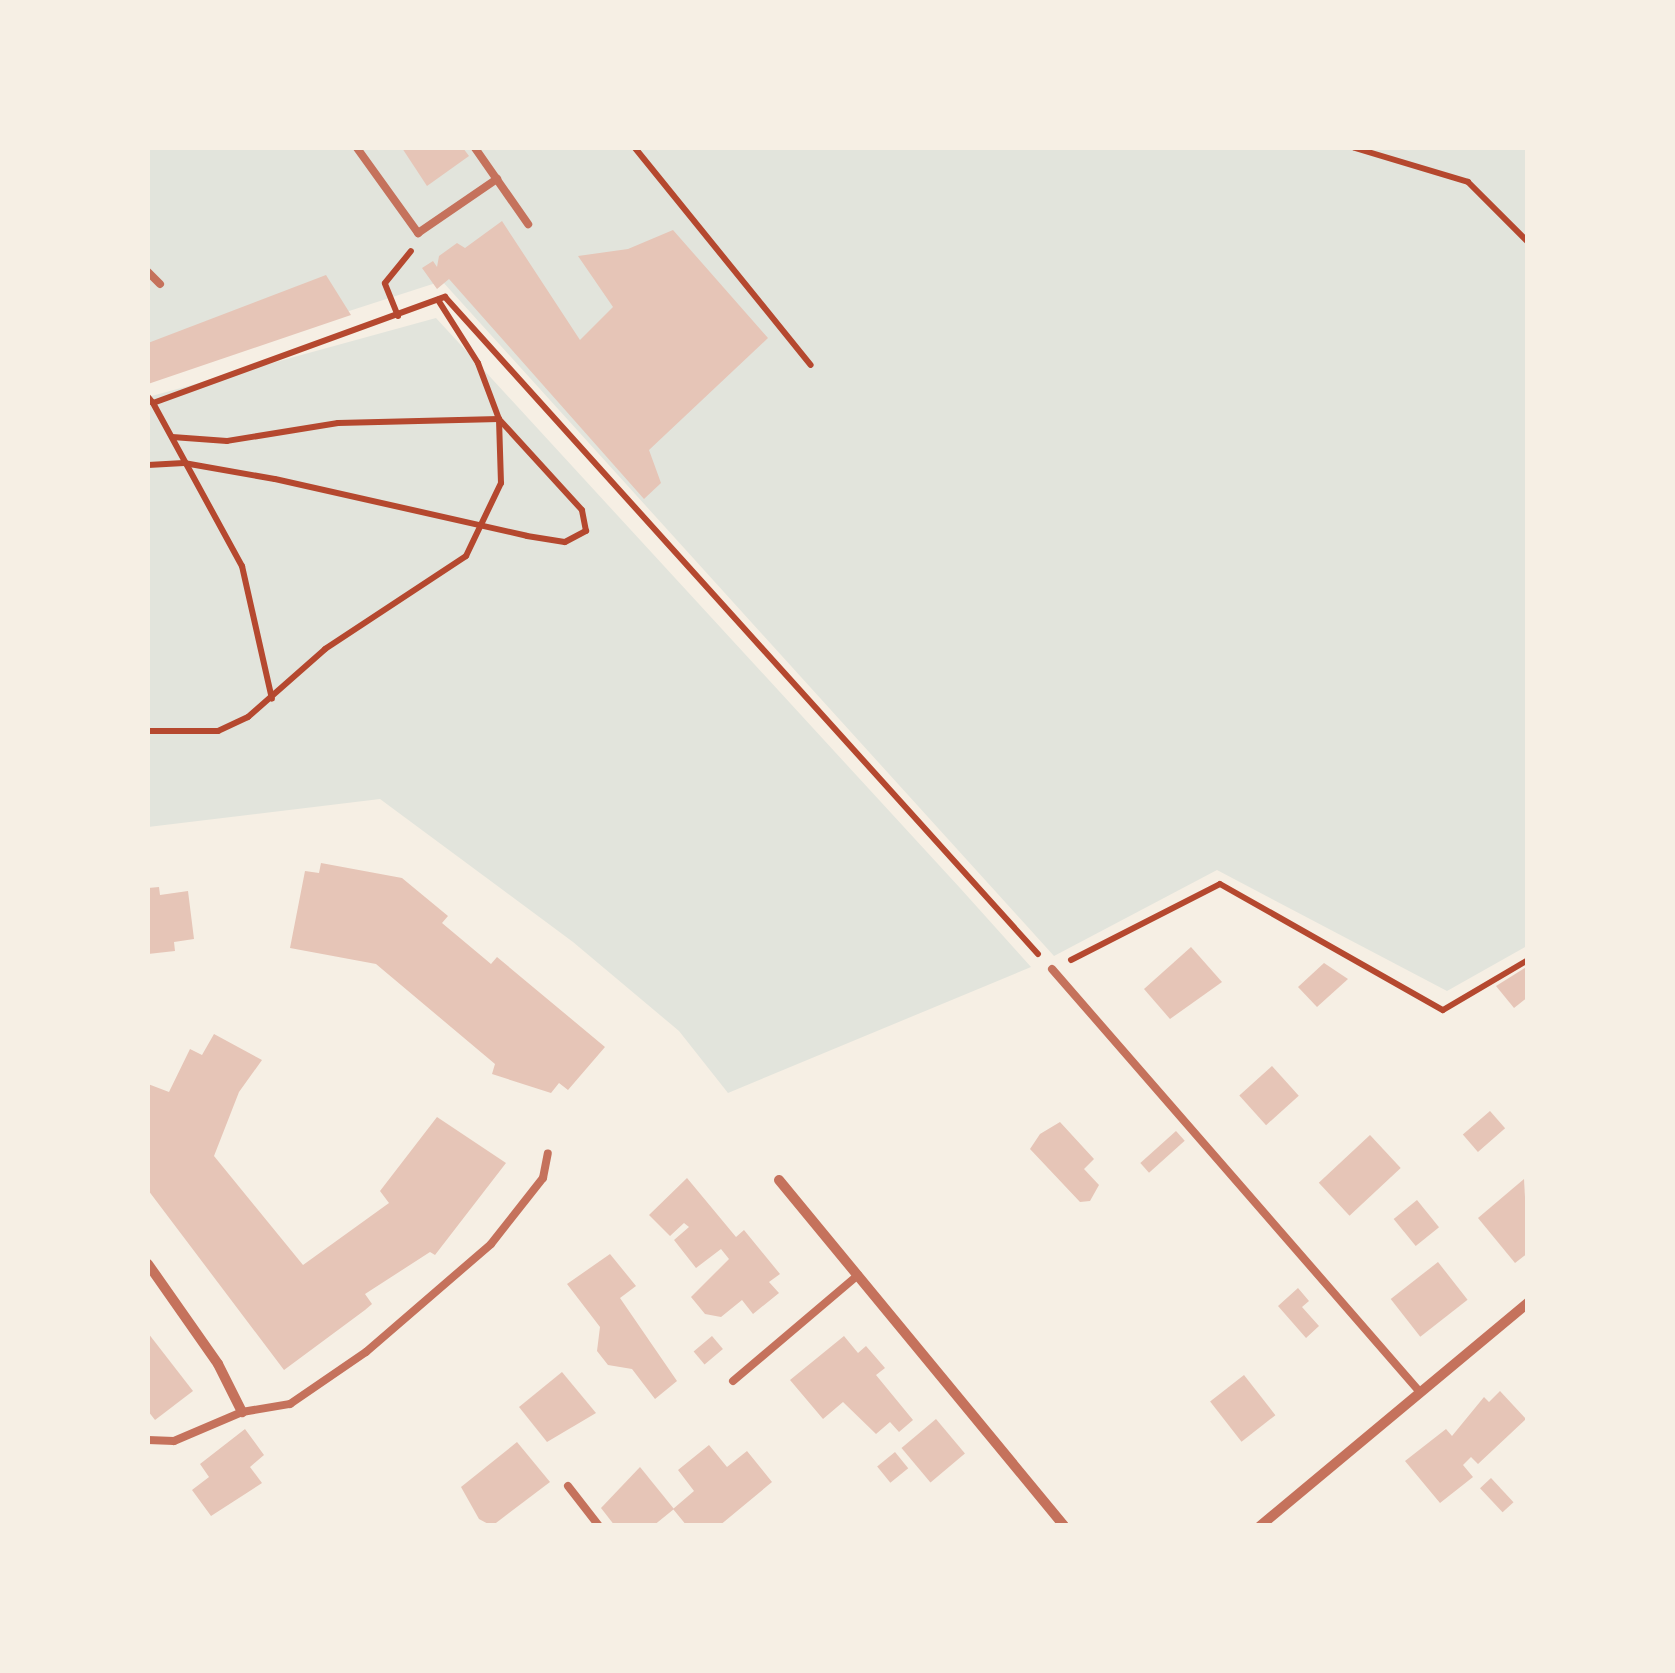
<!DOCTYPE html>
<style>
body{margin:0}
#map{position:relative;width:1675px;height:1673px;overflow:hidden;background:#f6efe4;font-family:Barlow,sans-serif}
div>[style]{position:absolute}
.green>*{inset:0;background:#e2e4dc}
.building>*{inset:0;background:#e6c5b7;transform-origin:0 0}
.path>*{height:6px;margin:-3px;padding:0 3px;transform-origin:3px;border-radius:3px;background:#b5482f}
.service>*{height:8px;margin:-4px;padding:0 4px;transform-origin:4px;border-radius:4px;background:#c5725c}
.minor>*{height:10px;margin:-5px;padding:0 5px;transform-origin:5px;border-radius:5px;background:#c5725c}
span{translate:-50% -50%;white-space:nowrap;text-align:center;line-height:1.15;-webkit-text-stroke:9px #f6efe4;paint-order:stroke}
.frame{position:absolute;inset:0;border:150px solid #f6efe4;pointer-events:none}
</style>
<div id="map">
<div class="green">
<i style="clip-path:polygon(148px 148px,1527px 148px,1527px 946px,1447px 991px,1217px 870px,1054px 956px,442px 281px,148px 376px)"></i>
<i style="clip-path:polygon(436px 318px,960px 888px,1031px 967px,728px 1093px,679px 1031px,573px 942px,380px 799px,148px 827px,148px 397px)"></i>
</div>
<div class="building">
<i style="clip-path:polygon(402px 148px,463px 148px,469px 156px,427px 186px)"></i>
<i style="clip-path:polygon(502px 221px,580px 340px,613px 307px,578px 256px,628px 249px,673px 230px,768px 338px,649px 450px,661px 483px,644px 499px,449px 279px,437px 289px,422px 268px,433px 261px,437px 267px,439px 256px,457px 243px,465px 248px)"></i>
<i style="clip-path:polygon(326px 275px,351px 315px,148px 384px,148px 343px)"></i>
<i style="clip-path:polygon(321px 863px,402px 878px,448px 916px,442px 923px,491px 964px,497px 957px,605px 1047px,568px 1090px,559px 1083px,551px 1093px,492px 1074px,495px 1064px,376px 964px,290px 948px,305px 871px,319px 873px)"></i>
<i style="clip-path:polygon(159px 887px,160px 895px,188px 891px,194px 939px,174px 942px,175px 951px,148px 954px,148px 888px)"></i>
<i style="clip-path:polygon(1191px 947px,1222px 982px,1170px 1019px,1144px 989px)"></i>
<i style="clip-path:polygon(1324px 963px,1348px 979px,1317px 1007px,1298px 987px)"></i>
<i style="clip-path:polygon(1528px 966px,1528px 997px,1514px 1008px,1496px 986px)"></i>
<i style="clip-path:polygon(214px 1034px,262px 1060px,239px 1092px,214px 1156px,303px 1265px,389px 1203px,380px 1191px,437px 1117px,506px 1163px,435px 1255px,430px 1252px,365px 1294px,372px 1304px,365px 1310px,284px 1370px,148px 1190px,148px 1084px,169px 1092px,190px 1049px,202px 1055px)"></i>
<i style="left:1272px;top:1066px;width:40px;height:44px;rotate:48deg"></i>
<i style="left:1490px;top:1111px;width:23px;height:36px;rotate:49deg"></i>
<i style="clip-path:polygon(1060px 1122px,1094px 1159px,1084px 1169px,1099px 1185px,1090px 1201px,1080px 1202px,1030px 1149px,1040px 1134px)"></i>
<i style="left:1176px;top:1131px;width:13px;height:48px;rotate:48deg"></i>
<i style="left:1370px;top:1135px;width:45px;height:70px;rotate:47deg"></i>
<i style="clip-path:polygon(687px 1178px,736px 1237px,744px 1230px,780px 1274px,769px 1282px,779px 1293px,753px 1314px,742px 1300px,721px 1317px,705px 1314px,691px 1297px,729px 1259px,721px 1249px,696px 1268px,674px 1240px,689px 1227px,684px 1223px,670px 1236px,649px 1215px)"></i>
<i style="clip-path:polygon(1524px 1179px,1528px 1253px,1515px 1263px,1478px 1218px)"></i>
<i style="left:1417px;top:1200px;width:35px;height:30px;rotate:51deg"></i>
<i style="clip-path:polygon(610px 1254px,636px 1286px,620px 1298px,677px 1381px,655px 1399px,632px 1369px,608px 1365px,597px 1351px,600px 1327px,567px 1284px)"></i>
<i style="left:1438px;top:1262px;width:48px;height:60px;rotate:52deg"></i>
<i style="clip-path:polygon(1298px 1288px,1309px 1301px,1302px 1307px,1319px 1326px,1306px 1338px,1278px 1306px)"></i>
<i style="clip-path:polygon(148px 1333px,193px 1391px,155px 1420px,148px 1411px)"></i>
<i style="left:712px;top:1336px;width:17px;height:24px;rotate:50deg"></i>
<i style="clip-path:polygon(844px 1336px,858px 1353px,866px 1346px,885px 1368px,876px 1375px,913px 1420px,899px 1432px,890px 1422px,876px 1434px,843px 1402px,823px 1419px,790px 1380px)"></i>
<i style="clip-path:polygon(562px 1372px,596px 1413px,547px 1442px,519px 1407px)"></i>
<i style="left:1244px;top:1375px;width:51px;height:43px;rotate:52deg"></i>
<i style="clip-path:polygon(1500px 1391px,1526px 1419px,1478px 1464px,1471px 1457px,1463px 1465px,1473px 1477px,1440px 1503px,1405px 1461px,1446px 1429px,1452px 1436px,1484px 1397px,1489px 1402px)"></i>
<i style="left:936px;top:1419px;width:45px;height:45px;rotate:50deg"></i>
<i style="clip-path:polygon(245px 1429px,264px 1455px,250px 1467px,262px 1483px,211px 1516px,192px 1490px,209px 1477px,200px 1464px)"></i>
<i style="clip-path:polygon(517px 1442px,550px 1482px,492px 1526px,479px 1519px,461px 1487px)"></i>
<i style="clip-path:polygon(709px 1445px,727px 1467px,747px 1451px,772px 1482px,719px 1526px,687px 1526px,673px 1509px,694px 1491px,678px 1470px)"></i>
<i style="left:895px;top:1452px;width:21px;height:23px;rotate:51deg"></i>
<i style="clip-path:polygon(640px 1467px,674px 1509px,653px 1526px,615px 1526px,601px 1508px)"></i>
<i style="left:1491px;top:1478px;width:33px;height:15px;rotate:47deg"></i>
</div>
<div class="path">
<i style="left:635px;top:148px;width:279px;rotate:51deg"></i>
<i style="left:1355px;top:148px;width:118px;rotate:16.7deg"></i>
<i style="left:1468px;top:182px;width:85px;rotate:45deg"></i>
<i style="left:398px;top:316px;width:35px;rotate:-112deg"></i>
<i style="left:385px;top:283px;width:41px;rotate:-50.9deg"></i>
<i style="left:148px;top:397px;width:8px;rotate:50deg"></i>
<i style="left:153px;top:403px;width:311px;rotate:-20deg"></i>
<i style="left:445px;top:297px;width:885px;rotate:47.93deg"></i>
<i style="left:153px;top:403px;width:186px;rotate:61.4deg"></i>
<i style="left:242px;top:566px;width:136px;rotate:77.3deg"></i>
<i style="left:148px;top:465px;width:36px;rotate:-3deg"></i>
<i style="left:184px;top:463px;width:92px;rotate:10deg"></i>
<i style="left:275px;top:479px;width:258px;rotate:12.7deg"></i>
<i style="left:527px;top:536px;width:38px;rotate:9deg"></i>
<i style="left:565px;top:542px;width:24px;rotate:-28deg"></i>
<i style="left:586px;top:531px;width:21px;rotate:-101deg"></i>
<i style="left:582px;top:510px;width:123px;rotate:-132.4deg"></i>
<i style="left:499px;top:419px;width:60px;rotate:-110.6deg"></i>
<i style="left:478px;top:363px;width:75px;rotate:-122.4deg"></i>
<i style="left:148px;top:731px;width:70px"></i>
<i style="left:218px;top:731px;width:33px;rotate:-25deg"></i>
<i style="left:248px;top:717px;width:103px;rotate:-41.4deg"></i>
<i style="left:325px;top:649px;width:169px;rotate:-33.4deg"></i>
<i style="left:466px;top:556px;width:81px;rotate:-64.4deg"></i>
<i style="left:501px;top:483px;width:64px;rotate:-91.8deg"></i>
<i style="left:499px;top:419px;width:161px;rotate:178.6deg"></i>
<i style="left:338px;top:423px;width:112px;rotate:170.8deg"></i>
<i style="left:227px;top:441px;width:55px;rotate:-175.8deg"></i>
<i style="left:1071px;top:960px;width:167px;rotate:-27deg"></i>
<i style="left:1220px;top:884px;width:256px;rotate:29.5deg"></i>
<i style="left:1443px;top:1010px;width:99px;rotate:-30.5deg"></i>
</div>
<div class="service">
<i style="left:357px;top:148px;width:105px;rotate:54.3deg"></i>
<i style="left:418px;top:233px;width:96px;rotate:-34.4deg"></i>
<i style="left:475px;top:148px;width:93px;rotate:55.1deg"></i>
<i style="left:148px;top:272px;width:17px;rotate:45deg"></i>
<i style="left:1052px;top:969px;width:561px;rotate:48.98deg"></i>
<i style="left:733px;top:1381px;width:164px;rotate:-40.3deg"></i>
<i style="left:148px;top:1440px;width:26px;rotate:2deg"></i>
<i style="left:174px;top:1441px;width:74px;rotate:-23.1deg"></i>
<i style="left:242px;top:1412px;width:49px;rotate:-9.5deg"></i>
<i style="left:290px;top:1404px;width:92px;rotate:-34.4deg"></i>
<i style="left:366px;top:1352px;width:165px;rotate:-40.8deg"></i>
<i style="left:491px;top:1244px;width:84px;rotate:-51.8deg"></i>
<i style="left:543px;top:1178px;width:25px;rotate:-79deg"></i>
<i style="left:568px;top:1486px;width:51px;rotate:52.2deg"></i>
</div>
<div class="minor">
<i style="left:779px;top:1180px;width:448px;rotate:50.5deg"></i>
<i style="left:148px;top:1264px;width:122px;rotate:55deg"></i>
<i style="left:218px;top:1364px;width:54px;rotate:63.4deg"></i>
<i style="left:1260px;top:1526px;width:349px;rotate:-39.8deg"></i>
</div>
<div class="frame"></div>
</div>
